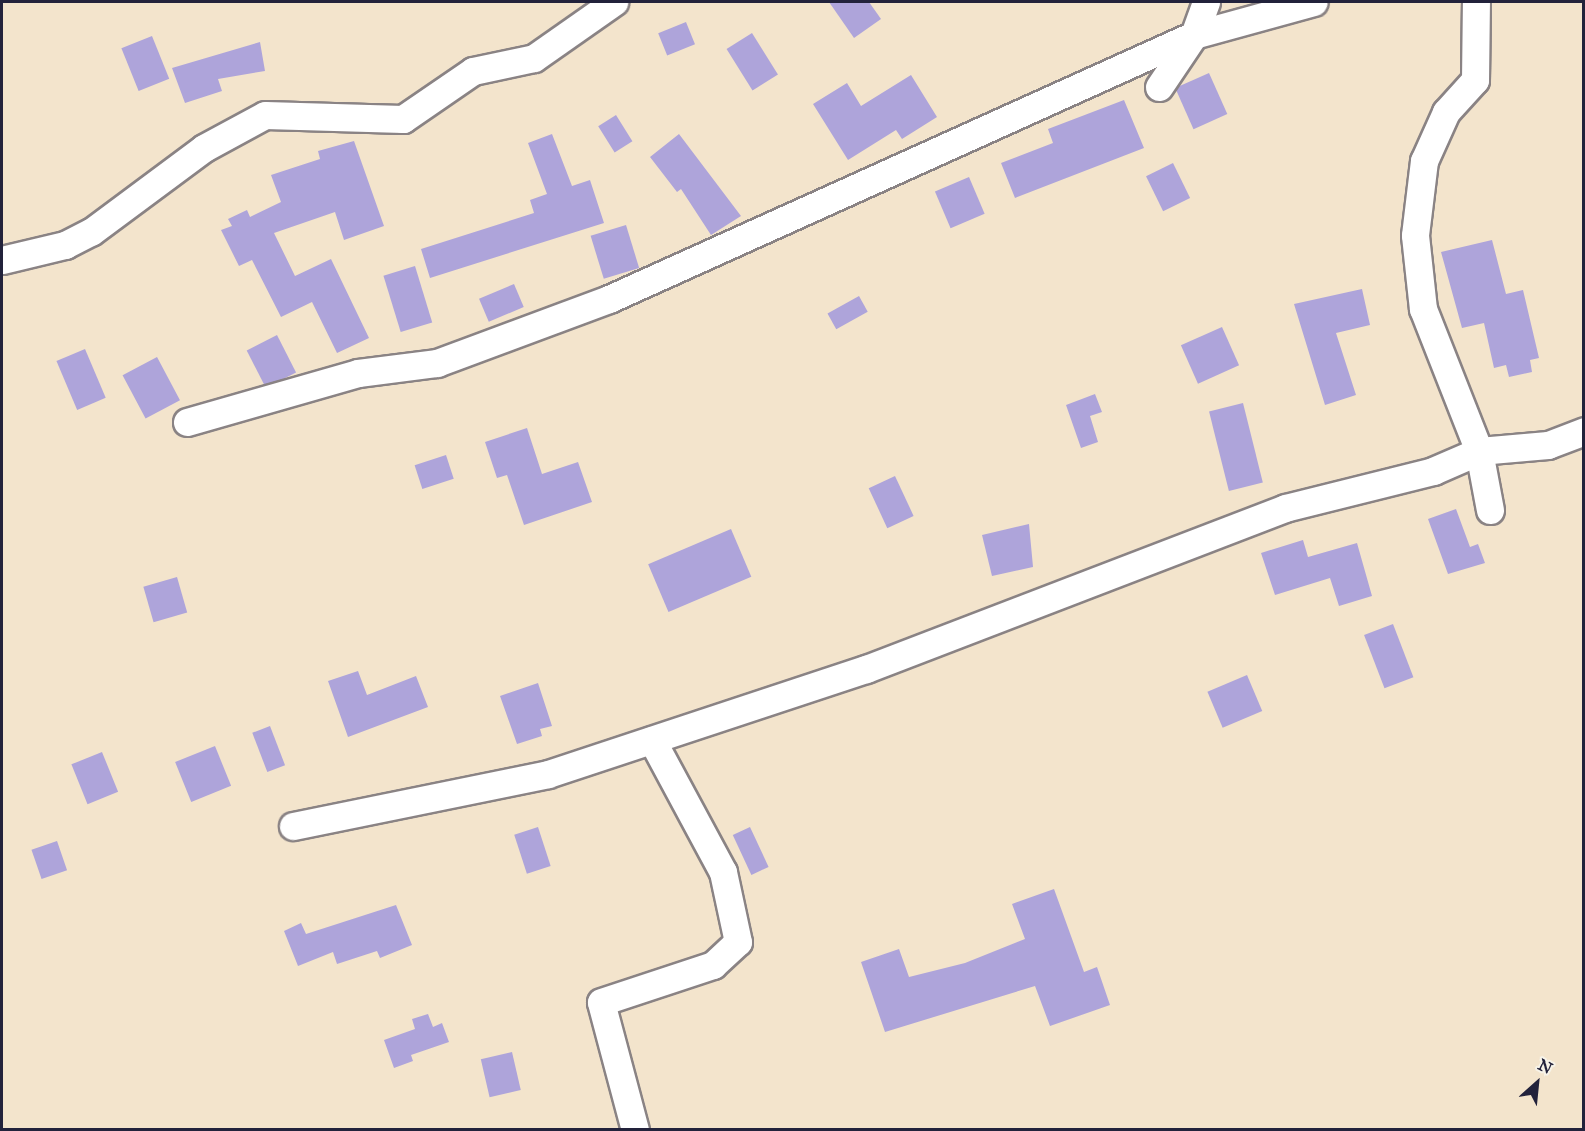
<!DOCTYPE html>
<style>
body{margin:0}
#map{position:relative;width:1585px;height:1131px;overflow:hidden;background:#f3e4cc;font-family:"IM FELL Great Primer",serif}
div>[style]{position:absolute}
.building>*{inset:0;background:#aea4da;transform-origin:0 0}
.roads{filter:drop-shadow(2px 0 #8a8384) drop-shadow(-2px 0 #8a8384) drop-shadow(0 2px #8a8384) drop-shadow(0 -2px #8a8384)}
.minor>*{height:27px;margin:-13.5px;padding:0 13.5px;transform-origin:13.5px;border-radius:13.5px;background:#fff}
span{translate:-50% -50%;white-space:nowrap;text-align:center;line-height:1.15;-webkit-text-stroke:5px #f7f3e8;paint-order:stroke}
.frame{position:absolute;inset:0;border:3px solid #22223b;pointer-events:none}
.north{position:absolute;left:1507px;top:1053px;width:60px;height:60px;-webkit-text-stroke:4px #f7f3e8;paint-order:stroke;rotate:27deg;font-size:16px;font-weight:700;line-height:24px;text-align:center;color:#22223b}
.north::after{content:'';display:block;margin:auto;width:21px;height:27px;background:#22223b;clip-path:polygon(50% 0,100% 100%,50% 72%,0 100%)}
</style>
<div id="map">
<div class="building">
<i style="clip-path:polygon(829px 2px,869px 2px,881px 19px,854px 38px)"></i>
<i style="left:686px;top:22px;width:24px;height:30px;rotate:68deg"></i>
<i style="left:752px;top:33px;width:49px;height:30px;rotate:58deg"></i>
<i style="left:152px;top:36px;width:46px;height:33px;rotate:68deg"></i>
<i style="clip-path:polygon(260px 42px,265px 71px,218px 79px,222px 91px,185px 103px,172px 68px)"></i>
<i style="left:1209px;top:73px;width:45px;height:37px;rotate:66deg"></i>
<i style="clip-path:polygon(911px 75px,937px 117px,902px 139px,896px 130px,848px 160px,813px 104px,847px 83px,861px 106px)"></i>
<i style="clip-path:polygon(1124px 100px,1144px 148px,1015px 198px,1001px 163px,1053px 143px,1048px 129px)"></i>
<i style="left:616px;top:115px;width:31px;height:21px;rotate:58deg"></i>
<i style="clip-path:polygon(552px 134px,572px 186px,590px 180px,604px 223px,430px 278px,421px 249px,534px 213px,530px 200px,547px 194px,528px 143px)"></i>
<i style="clip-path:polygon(679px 134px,741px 216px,711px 235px,681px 189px,677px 192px,650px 157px)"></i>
<i style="clip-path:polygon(354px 141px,384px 226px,344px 240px,335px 212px,274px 233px,295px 276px,331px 259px,369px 338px,337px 353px,312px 302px,281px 317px,252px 260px,239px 266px,221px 230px,232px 226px,228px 219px,247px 210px,250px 217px,281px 202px,271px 175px,320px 159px,318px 151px)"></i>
<i style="left:1173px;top:163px;width:39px;height:30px;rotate:64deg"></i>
<i style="left:969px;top:177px;width:40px;height:37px;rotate:67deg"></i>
<i style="left:626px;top:225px;width:45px;height:37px;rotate:73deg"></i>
<i style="clip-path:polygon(1492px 240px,1506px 294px,1523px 290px,1539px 358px,1530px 360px,1532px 372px,1509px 377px,1506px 365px,1494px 368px,1484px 323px,1462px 328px,1441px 252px)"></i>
<i style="left:415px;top:266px;width:59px;height:33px;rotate:73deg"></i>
<i style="left:514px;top:284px;width:25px;height:38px;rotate:67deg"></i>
<i style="clip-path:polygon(1362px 289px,1370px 325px,1336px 333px,1356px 395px,1325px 405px,1294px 304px)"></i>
<i style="left:859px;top:296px;width:18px;height:36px;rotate:61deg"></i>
<i style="left:1222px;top:327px;width:42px;height:45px;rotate:66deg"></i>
<i style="left:277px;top:335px;width:42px;height:34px;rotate:63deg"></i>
<i style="left:85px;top:349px;width:53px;height:31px;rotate:67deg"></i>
<i style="left:157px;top:357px;width:49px;height:39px;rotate:62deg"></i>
<i style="clip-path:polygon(1095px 394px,1102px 412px,1090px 416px,1098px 442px,1081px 448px,1066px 405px)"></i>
<i style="left:1243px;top:403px;width:82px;height:35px;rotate:76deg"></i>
<i style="clip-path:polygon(527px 428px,542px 474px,578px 462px,592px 502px,524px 525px,507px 475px,497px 478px,485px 442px)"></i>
<i style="left:446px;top:455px;width:25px;height:33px;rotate:72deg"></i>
<i style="left:895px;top:476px;width:44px;height:29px;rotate:65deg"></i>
<i style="clip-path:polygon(1456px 509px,1470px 547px,1478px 544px,1485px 563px,1448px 574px,1428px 519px)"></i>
<i style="clip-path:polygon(1029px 524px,1033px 567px,992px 576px,982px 535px)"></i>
<i style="left:731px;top:529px;width:52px;height:90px;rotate:67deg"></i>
<i style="clip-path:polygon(1303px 540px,1308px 557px,1357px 543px,1372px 596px,1339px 606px,1330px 578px,1275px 595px,1261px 553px)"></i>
<i style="left:177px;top:577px;width:37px;height:35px;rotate:74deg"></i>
<i style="left:1393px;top:624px;width:57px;height:31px;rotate:69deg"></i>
<i style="clip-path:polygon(358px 671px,367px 695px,416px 676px,428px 707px,348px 737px,328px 681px)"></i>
<i style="left:1247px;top:675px;width:39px;height:43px;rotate:67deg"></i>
<i style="clip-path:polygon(538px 683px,552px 726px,540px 729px,542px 736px,517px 744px,500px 696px)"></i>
<i style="left:270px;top:726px;width:42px;height:19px;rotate:69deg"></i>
<i style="left:215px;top:746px;width:43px;height:43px;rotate:68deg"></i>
<i style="left:102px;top:752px;width:43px;height:33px;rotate:68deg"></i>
<i style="left:538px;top:827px;width:41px;height:25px;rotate:72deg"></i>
<i style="left:750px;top:827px;width:44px;height:19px;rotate:65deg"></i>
<i style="left:57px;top:841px;width:31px;height:27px;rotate:71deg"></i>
<i style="clip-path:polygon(1054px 889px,1084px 972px,1097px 967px,1110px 1005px,1050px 1026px,1035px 986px,885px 1032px,861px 962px,899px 949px,909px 977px,965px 963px,1025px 939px,1012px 904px)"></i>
<i style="clip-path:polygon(396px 905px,412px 945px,380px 958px,377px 951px,337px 964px,333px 952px,298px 966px,284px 931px,301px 923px,306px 934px)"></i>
<i style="clip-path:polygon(428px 1014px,433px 1027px,442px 1023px,449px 1042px,411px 1055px,413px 1061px,394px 1068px,384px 1040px,415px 1029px,412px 1019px)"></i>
<i style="left:512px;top:1052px;width:39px;height:32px;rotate:77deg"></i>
</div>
<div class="roads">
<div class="minor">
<i style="left:1159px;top:87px;width:63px;rotate:-56.1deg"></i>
<i style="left:1194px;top:35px;width:35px;rotate:-70deg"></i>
<i style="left:2px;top:260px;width:65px;rotate:-13.4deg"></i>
<i style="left:65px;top:245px;width:29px;rotate:-27deg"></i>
<i style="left:91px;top:232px;width:141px;rotate:-36.6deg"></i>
<i style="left:204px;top:148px;width:69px;rotate:-28.4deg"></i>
<i style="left:265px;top:115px;width:138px;rotate:1.7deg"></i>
<i style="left:403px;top:119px;width:85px;rotate:-34.4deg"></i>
<i style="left:473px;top:71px;width:62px;rotate:-12deg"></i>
<i style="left:534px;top:58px;width:98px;rotate:-35deg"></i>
<i style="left:187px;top:422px;width:178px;rotate:-16deg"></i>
<i style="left:358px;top:373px;width:80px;rotate:-7.2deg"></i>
<i style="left:437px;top:363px;width:184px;rotate:-20.4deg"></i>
<i style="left:609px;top:299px;width:642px;rotate:-24.29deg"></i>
<i style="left:1194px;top:35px;width:124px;rotate:-15.4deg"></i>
<i style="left:1490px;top:510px;width:60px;rotate:-100.6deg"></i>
<i style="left:1479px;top:451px;width:69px;rotate:-5deg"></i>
<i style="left:1548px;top:445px;width:39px;rotate:-21deg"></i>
<i style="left:293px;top:826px;width:260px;rotate:-11.5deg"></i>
<i style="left:548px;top:774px;width:335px;rotate:-18.3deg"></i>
<i style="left:866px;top:669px;width:449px;rotate:-21deg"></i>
<i style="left:1285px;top:508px;width:153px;rotate:-14deg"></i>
<i style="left:1433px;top:471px;width:50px;rotate:-23.5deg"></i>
<i style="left:1479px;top:451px;width:153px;rotate:-111.5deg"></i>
<i style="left:1423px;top:309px;width:74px;rotate:-96.2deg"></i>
<i style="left:1415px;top:235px;width:75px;rotate:-83.1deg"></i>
<i style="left:1424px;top:161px;width:54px;rotate:-65.8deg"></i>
<i style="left:1446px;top:112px;width:43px;rotate:-47.8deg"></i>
<i style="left:1475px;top:80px;width:78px;rotate:-89.3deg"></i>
<i style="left:635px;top:1130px;width:132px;rotate:-104.9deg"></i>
<i style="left:601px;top:1002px;width:118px;rotate:-18.3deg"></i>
<i style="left:713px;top:965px;width:34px;rotate:-43deg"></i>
<i style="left:738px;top:942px;width:72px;rotate:-102.1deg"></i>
<i style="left:723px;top:872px;width:150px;rotate:-118.3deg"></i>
</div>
</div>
<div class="frame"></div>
<div class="north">N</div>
</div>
